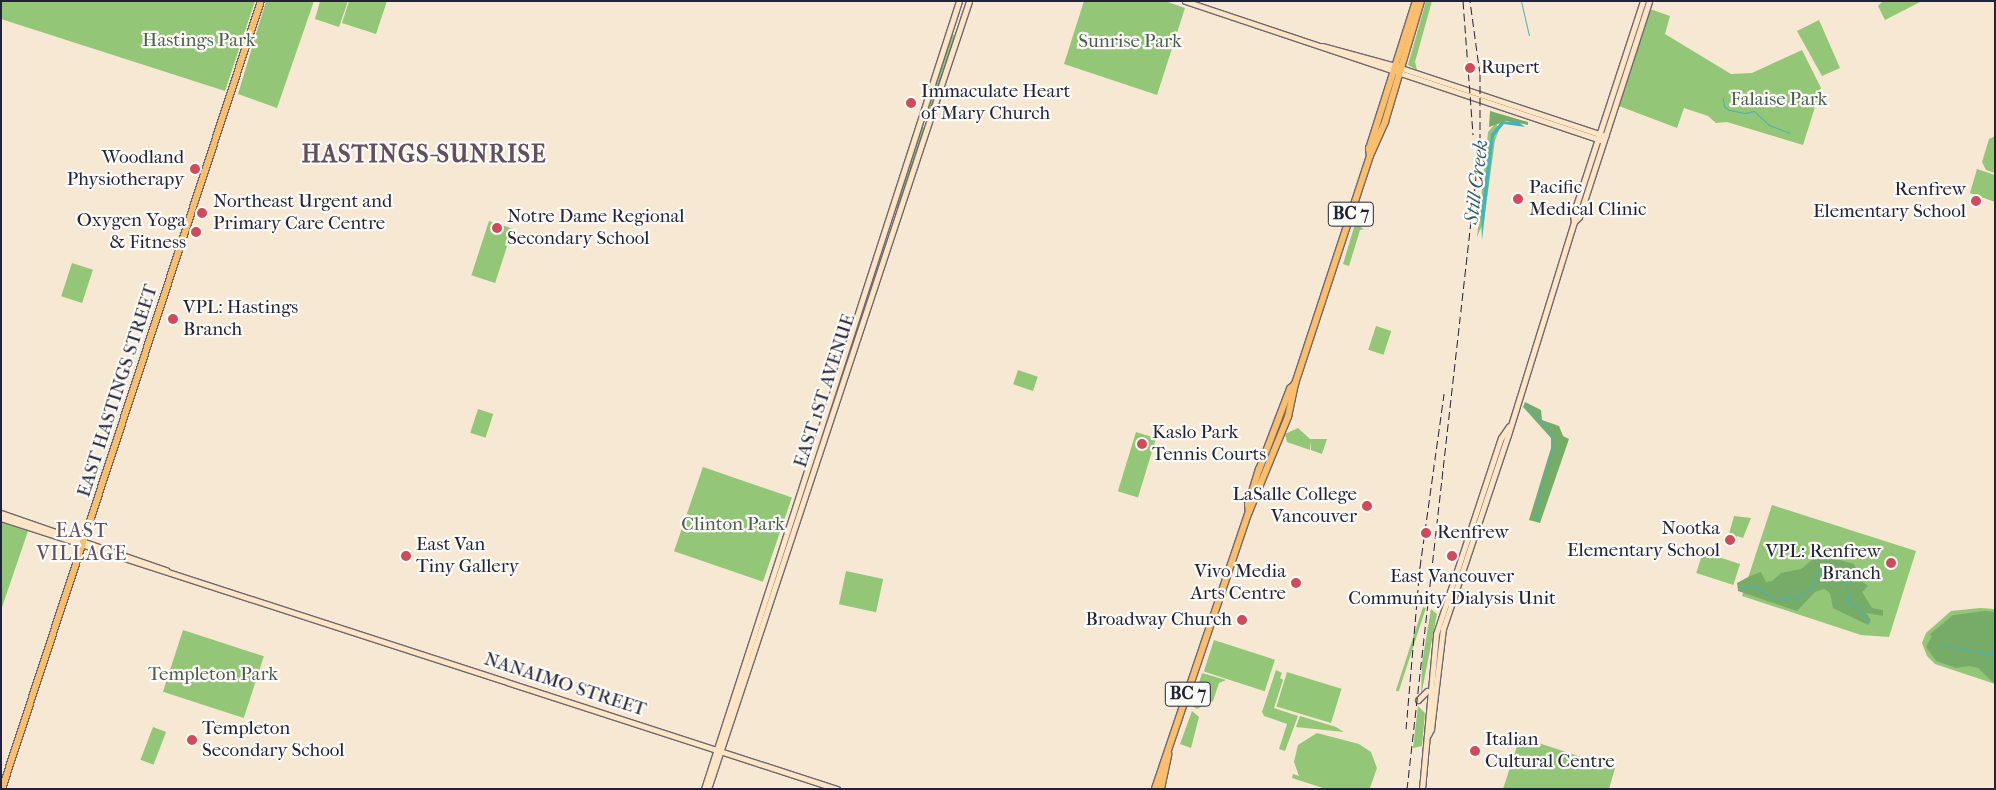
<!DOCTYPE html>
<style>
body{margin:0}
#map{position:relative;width:1996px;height:790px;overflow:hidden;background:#f6e8d2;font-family:"IM FELL French Canon",serif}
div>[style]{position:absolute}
.green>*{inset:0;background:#93c777;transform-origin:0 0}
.forest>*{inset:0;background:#76ac68}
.water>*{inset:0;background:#44b3bd}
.stream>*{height:1px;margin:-0.5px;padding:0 0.5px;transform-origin:0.5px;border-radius:0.5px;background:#44b3bd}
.roads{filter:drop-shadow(1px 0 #6c6770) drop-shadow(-1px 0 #6c6770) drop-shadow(0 1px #6c6770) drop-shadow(0 -1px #6c6770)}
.secondary>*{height:5px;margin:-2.5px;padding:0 2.5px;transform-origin:2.5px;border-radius:2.5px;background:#fde5c5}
.primary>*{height:5.5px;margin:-2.75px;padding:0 2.75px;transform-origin:2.75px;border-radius:2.75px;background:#fabe6d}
.rail>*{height:1px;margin-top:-0.5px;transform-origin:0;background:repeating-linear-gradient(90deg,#22223b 0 8px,transparent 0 12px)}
.dots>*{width:14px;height:14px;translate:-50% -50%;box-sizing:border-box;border:2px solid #fdfcf7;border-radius:50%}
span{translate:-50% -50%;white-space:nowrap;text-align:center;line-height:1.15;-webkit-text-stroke:4.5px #fdfcf7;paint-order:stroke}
.shield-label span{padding:1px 4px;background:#fdfcf7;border:1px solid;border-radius:4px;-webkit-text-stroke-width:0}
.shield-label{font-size:18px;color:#22223b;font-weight:700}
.park-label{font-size:19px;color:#4a5c50}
.poi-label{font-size:19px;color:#22223b}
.left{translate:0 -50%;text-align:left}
.right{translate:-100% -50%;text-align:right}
.street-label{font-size:19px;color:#22223b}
.water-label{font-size:20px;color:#305c6f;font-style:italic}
.neighbourhood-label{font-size:20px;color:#634f5d;letter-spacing:1px}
.district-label{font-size:24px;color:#634f5d;font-weight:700;letter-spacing:1px}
.frame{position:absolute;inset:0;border:2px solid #22223b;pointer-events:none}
</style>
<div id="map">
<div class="green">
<i style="clip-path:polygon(1px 1px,255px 1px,225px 91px,1px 19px)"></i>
<i style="clip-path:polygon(266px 1px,314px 1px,277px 108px,238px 94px)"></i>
<i style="clip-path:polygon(320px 1px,348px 1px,339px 27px,315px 19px)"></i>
<i style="clip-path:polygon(349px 1px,387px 1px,376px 34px,342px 23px)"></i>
<i style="clip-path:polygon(1084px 1px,1165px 1px,1185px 8px,1157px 95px,1064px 64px)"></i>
<i style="clip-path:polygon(1426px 1px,1432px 1px,1415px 62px,1417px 70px,1408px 65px)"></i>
<i style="clip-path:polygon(1883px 1px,1922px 1px,1885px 20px,1878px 6px)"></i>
<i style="clip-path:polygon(1650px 9px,1670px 16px,1665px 34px,1731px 74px,1752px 73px,1802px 50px,1821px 88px,1803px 145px,1727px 122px,1716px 123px,1708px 116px,1684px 108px,1677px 128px,1619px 106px)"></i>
<i style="clip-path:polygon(1819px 20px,1840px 68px,1822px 76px,1797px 31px)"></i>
<i style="clip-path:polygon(953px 34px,955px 37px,928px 119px,923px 117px,950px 35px)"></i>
<i style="clip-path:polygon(1496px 123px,1499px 130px,1495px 140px,1484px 221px,1477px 237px,1488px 132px)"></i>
<i style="clip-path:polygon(921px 126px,925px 128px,898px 208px,894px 209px)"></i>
<i style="clip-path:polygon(1995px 136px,1995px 173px,1986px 170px,1982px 162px,1989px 139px)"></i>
<i style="clip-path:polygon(1977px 169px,1995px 175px,1995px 202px,1970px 193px)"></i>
<i style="left:489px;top:221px;width:25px;height:57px;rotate:18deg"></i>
<i style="clip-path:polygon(1355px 224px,1364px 229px,1360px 230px,1349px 266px,1343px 264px)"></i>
<i style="left:72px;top:263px;width:22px;height:35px;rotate:18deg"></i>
<i style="left:1376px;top:326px;width:16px;height:25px;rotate:18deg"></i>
<i style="left:1018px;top:370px;width:21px;height:15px;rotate:19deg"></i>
<i style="left:478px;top:409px;width:16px;height:25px;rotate:18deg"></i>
<i style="clip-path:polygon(1298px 428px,1310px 439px,1327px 439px,1322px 454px,1311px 450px,1311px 441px,1310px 450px,1287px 442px,1285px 434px)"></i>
<i style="left:1136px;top:432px;width:21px;height:62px;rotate:17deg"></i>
<i style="left:703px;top:467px;width:94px;height:89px;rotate:19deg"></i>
<i style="clip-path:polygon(1772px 505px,1916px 551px,1889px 637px,1861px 635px,1742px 596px)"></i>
<i style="clip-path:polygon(1734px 516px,1751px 518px,1743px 538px,1737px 536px,1735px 541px,1729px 534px)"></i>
<i style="clip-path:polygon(1px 522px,28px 531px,1px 610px)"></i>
<i style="left:1703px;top:552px;width:39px;height:22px;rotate:18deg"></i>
<i style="left:846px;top:571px;width:38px;height:34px;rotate:12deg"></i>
<i style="left:1423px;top:607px;width:3px;height:88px;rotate:18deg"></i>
<i style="clip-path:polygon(1980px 608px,1995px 609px,1995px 684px,1935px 664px,1927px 656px,1922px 643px,1926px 633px,1951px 611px)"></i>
<i style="clip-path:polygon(1431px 609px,1437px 614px,1421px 696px,1422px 663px)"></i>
<i style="left:183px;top:630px;width:85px;height:65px;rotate:18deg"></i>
<i style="left:1214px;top:640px;width:64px;height:33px;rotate:18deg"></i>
<i style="clip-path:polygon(1276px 670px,1282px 673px,1280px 678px,1283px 680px,1274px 708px,1298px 716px,1285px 751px,1279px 749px,1287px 724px,1264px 716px,1262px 712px)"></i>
<i style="left:1287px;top:672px;width:57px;height:36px;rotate:17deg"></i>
<i style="clip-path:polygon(1202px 673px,1226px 680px,1219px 683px,1213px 701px,1197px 709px,1192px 706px)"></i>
<i style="clip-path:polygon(1418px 706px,1425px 713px,1422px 746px,1413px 748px)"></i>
<i style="clip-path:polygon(1192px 711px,1199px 717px,1191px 748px,1180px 744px)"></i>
<i style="clip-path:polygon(1300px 716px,1336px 727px,1344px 732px,1296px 727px)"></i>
<i style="left:153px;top:727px;width:14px;height:35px;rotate:21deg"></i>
<i style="clip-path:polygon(1317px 733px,1359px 744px,1371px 752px,1377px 768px,1370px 788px,1326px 789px,1292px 778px,1293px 774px,1299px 776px,1294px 762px,1298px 745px)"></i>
<i style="clip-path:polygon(1520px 737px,1615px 768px,1609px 789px,1503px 789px)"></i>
</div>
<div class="forest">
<i style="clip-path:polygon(1490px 111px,1528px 122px,1528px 125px,1507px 121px,1489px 127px)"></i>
<i style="clip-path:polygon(1525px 402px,1541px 410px,1542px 420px,1559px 426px,1563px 436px,1569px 439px,1540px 523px,1529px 520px,1551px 448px,1551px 438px,1523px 407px)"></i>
<i style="clip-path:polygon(1819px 554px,1854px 564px,1859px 579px,1868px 586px,1862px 592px,1872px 608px,1883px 610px,1883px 616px,1866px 613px,1871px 620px,1868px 625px,1833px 608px,1830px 593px,1824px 589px,1815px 592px,1797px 611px,1738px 591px,1737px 583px,1750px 576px,1761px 572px,1766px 582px,1772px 581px,1781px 573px,1801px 569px)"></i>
<i style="clip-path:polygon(1985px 611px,1995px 612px,1995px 684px,1978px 668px,1969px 666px,1956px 668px,1936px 661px,1926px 647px,1932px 636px,1929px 635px,1953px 615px)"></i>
</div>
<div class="water">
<i style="clip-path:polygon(1517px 121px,1525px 127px,1504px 124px,1494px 136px,1482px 240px,1481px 212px,1491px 134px,1501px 122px)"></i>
</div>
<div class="stream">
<i style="left:1521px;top:1px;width:35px;rotate:77deg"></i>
<i style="left:1723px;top:98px;width:8px;rotate:83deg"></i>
<i style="left:1724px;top:106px;width:6px;rotate:39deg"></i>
<i style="left:1729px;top:110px;width:16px;rotate:11deg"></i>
<i style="left:1745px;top:113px;width:9px;rotate:-13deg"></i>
<i style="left:1754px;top:111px;width:21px;rotate:43deg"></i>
<i style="left:1769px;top:125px;width:22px;rotate:21deg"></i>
<i style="left:1525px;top:404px;width:35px;rotate:47deg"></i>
<i style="left:1549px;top:430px;width:12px;rotate:66deg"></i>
<i style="left:1554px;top:441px;width:60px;rotate:105.4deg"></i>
<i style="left:1538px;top:499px;width:20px;rotate:96deg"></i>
<i style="left:1740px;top:588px;width:14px;rotate:-8deg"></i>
<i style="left:1754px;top:586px;width:18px;rotate:34deg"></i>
<i style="left:1769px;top:596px;width:26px;rotate:7deg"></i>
<i style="left:1795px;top:599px;width:22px;rotate:-36deg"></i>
<i style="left:1813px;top:586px;width:17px;rotate:-69deg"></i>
<i style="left:1819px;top:570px;width:17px;rotate:-10deg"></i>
<i style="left:1836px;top:567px;width:7px;rotate:34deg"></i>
<i style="left:1842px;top:571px;width:16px;rotate:72deg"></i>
<i style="left:1847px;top:586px;width:16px;rotate:86deg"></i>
<i style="left:1848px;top:602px;width:14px;rotate:34deg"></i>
<i style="left:1860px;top:610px;width:15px;rotate:53deg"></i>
<i style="left:1939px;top:644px;width:57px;rotate:11.1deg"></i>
</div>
<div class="roads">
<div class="secondary">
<i style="left:1185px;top:1px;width:441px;rotate:18.5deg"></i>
<i style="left:1322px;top:46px;width:73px;rotate:15.2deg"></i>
<i style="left:1392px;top:65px;width:225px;rotate:18.4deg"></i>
<i style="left:1574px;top:222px;width:7px;rotate:-45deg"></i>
<i style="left:1579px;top:217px;width:227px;rotate:-72deg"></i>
<i style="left:1px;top:513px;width:175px;rotate:19.1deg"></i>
<i style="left:1px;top:518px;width:879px;rotate:17.96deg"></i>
<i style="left:1418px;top:700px;width:13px;rotate:-45deg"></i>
<i style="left:1428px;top:735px;width:7px;rotate:-63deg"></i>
<i style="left:1431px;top:729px;width:101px;rotate:-83.2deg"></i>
<i style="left:1443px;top:629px;width:205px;rotate:-71.5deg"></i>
<i style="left:1508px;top:435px;width:223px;rotate:-72.8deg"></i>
<i style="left:1574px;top:222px;width:7px;rotate:-98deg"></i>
<i style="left:1573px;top:215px;width:225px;rotate:-71.9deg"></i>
<i style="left:704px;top:789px;width:828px;rotate:-72.07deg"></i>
<i style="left:708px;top:789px;width:830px;rotate:-71.67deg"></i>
<i style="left:1422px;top:789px;width:156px;rotate:-84.8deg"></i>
<i style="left:1436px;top:634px;width:206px;rotate:-71.7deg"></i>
<i style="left:1501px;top:438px;width:14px;rotate:-56deg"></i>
</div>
<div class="primary">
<i style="left:1370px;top:156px;width:7px;rotate:-98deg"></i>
<i style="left:1369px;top:149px;width:155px;rotate:-72.4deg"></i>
<i style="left:1249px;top:512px;width:7px;rotate:-98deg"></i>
<i style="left:1248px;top:505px;width:37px;rotate:-73deg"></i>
<i style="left:1259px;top:470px;width:87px;rotate:-69.1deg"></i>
<i style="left:1290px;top:389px;width:7px;rotate:-45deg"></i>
<i style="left:1295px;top:384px;width:240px;rotate:-71.8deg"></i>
<i style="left:1370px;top:156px;width:37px;rotate:-66deg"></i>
<i style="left:1385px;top:122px;width:126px;rotate:-73.4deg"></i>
<i style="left:2px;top:789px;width:829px;rotate:-71.81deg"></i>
<i style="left:1155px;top:789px;width:293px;rotate:-71.3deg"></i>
<i style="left:1249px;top:512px;width:103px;rotate:-67.7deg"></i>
<i style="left:1288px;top:417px;width:34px;rotate:-78deg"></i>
<i style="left:1161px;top:789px;width:35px;rotate:-78deg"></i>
</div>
</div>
<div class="rail">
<i style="left:1463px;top:1px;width:134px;rotate:85.7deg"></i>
<i style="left:1406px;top:729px;width:163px;rotate:-85.1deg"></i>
<i style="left:1420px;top:567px;width:175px;rotate:-82.1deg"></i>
<i style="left:1407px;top:789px;width:652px;rotate:-83.57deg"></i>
<i style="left:1480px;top:141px;width:67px;rotate:-90deg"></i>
<i style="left:1480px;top:74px;width:74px;rotate:-97.8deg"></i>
</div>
<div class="dots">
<i style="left:1470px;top:68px;background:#d1495b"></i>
<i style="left:911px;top:103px;background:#d1495b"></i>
<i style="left:195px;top:169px;background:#d1495b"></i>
<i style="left:1518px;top:199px;background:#d1495b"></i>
<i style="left:1976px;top:201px;background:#d1495b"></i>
<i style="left:202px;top:213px;background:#d1495b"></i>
<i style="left:497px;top:228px;background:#d1495b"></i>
<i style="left:196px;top:232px;background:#d1495b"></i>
<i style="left:173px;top:319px;background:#d1495b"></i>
<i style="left:1142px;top:444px;background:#d1495b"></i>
<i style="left:1367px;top:506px;background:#d1495b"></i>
<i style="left:1426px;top:533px;background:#d1495b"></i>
<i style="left:1730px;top:540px;background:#d1495b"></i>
<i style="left:406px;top:556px;background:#d1495b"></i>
<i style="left:1452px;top:556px;background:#d1495b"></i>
<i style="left:1891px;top:563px;background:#d1495b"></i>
<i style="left:1296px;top:583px;background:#d1495b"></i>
<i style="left:1242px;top:620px;background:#d1495b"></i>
<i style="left:192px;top:740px;background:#d1495b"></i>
<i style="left:1475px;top:751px;background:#d1495b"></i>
</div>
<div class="shield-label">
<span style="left:1351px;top:214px">BC 7</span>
<span style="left:1188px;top:694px">BC 7</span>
</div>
<div class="park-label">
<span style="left:199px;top:41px">Hastings Park</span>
<span style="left:1130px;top:42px">Sunrise Park</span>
<span style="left:1779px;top:100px">Falaise Park</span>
<span style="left:733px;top:525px">Clinton Park</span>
<span style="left:213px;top:675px">Templeton Park</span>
</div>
<div class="poi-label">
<span class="left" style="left:1481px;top:68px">Rupert</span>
<span class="left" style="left:921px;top:103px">Immaculate Heart<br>of Mary Church</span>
<span class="right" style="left:184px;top:169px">Woodland<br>Physiotherapy</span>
<span class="left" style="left:1529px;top:199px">Pacific<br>Medical Clinic</span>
<span class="right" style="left:1966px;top:201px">Renfrew<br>Elementary School</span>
<span class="left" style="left:213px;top:213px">Northeast Urgent and<br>Primary Care Centre</span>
<span class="left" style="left:507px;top:228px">Notre Dame Regional<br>Secondary School</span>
<span class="right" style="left:186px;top:232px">Oxygen Yoga<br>&amp; Fitness</span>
<span class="left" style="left:183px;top:319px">VPL: Hastings<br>Branch</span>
<span class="left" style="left:1152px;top:444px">Kaslo Park<br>Tennis Courts</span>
<span class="right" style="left:1357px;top:506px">LaSalle College<br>Vancouver</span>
<span class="right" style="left:1720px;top:540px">Nootka<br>Elementary School</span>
<span class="left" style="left:1437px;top:533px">Renfrew</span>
<span class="left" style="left:416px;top:556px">East Van<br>Tiny Gallery</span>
<span class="right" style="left:1881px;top:563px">VPL: Renfrew<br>Branch</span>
<span class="right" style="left:1286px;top:583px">Vivo Media<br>Arts Centre</span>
<span style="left:1452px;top:588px">East Vancouver<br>Community Dialysis Unit</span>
<span class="right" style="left:1232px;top:620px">Broadway Church</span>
<span class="left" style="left:202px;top:740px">Templeton<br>Secondary School</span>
<span class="left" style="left:1485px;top:751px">Italian<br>Cultural Centre</span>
</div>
<div class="street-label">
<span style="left:118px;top:391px;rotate:-72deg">EAST HASTINGS STREET</span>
<span style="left:825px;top:391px;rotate:-72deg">EAST 1ST AVENUE</span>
<span style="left:565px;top:685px;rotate:18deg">NANAIMO STREET</span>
</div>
<div class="water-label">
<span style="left:1476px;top:182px;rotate:-83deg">Still Creek</span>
</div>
<div class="neighbourhood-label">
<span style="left:82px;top:542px">EAST<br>VILLAGE</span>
</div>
<div class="district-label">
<span style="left:424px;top:155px">HASTINGS-SUNRISE</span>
</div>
<div class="frame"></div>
</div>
